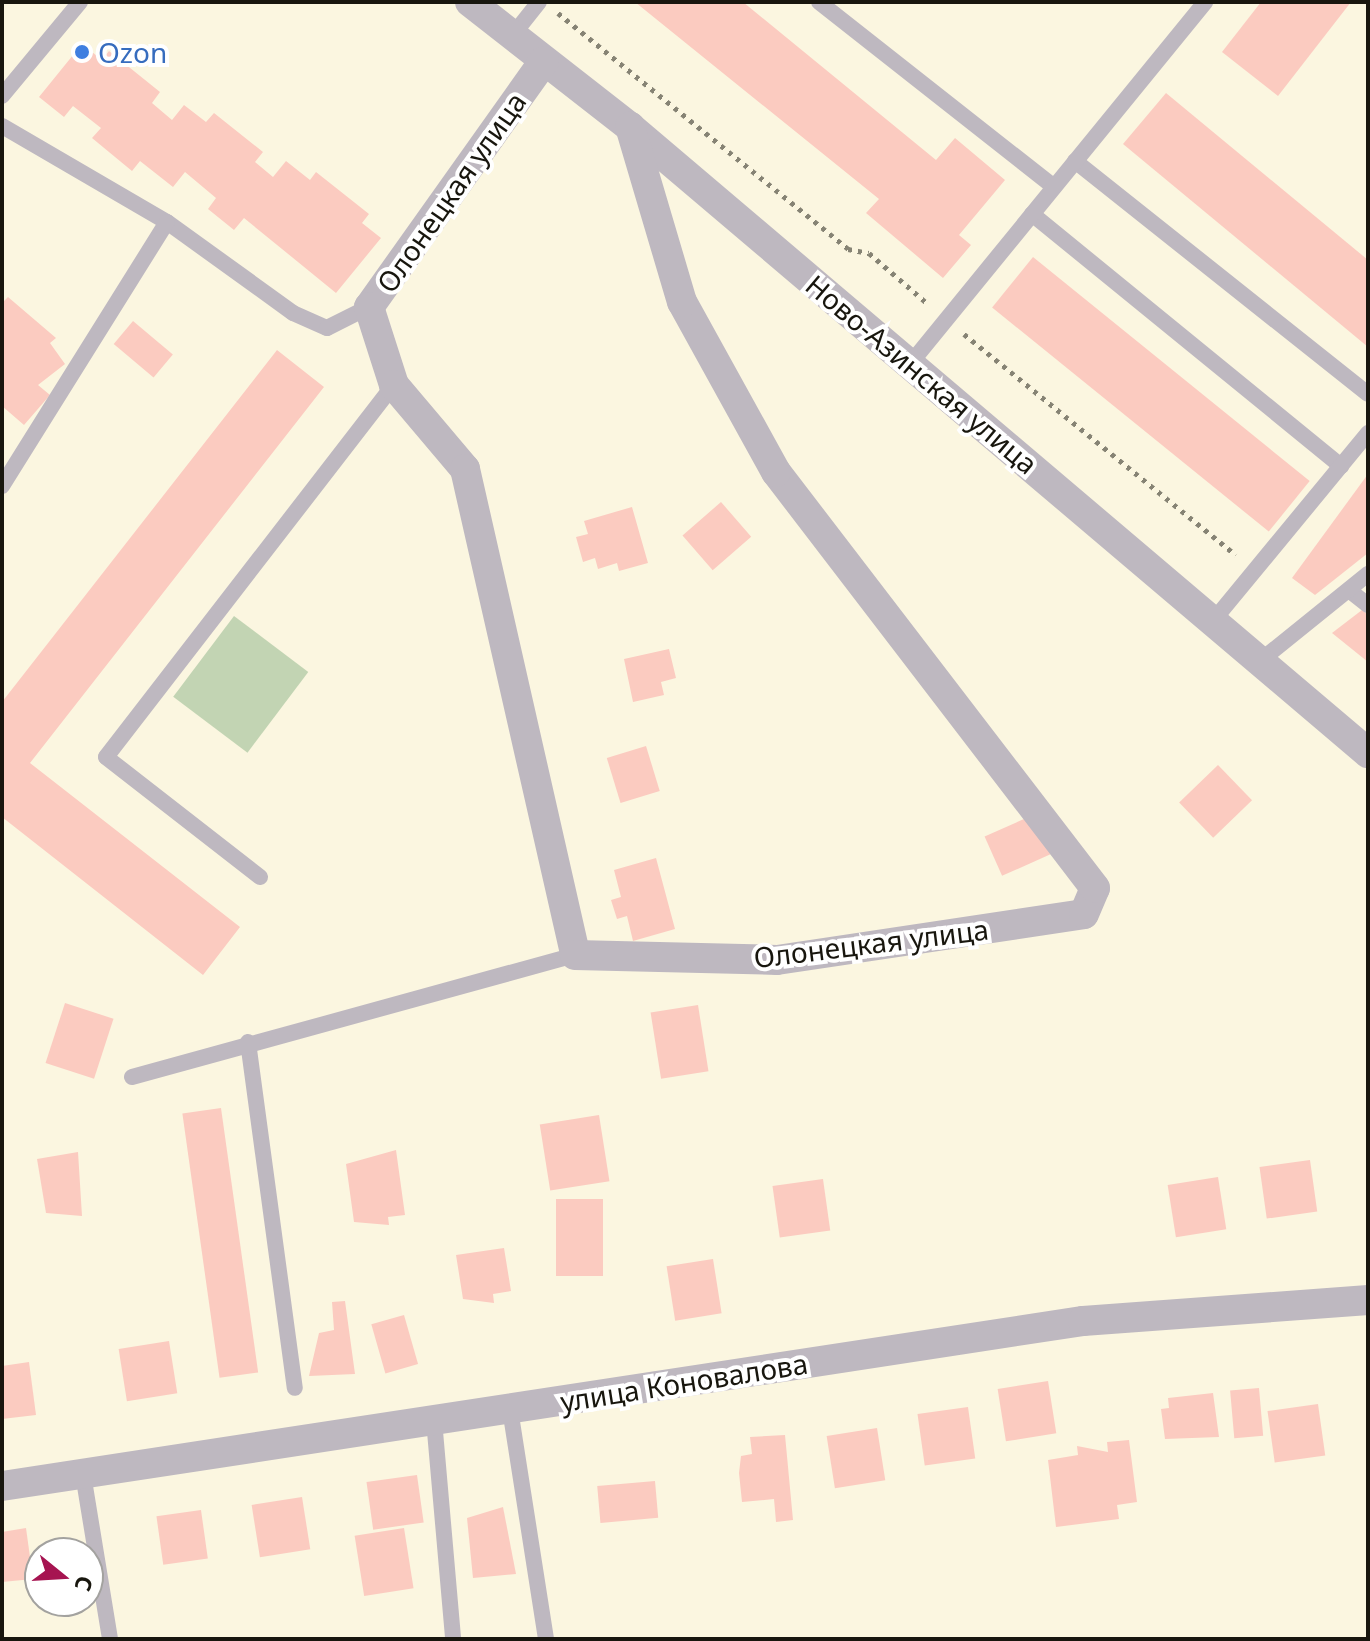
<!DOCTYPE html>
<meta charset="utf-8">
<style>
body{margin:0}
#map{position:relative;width:1370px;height:1641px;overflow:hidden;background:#fbf6e0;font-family:"Noto Sans",sans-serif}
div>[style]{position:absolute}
.green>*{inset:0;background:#c2d4b3;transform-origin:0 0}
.building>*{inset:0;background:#fbcbc0;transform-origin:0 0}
.path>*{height:5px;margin-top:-2.5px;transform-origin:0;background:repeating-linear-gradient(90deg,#868374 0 4px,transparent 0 10px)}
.lane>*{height:16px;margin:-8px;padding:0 8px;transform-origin:8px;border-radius:8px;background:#beb8c0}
.street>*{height:30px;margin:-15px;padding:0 15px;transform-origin:15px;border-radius:15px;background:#beb8c0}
.dots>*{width:22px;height:22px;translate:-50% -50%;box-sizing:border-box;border:4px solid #fff;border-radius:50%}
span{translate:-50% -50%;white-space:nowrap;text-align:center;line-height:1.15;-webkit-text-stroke:8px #fff;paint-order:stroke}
.shop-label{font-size:28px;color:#366cbe}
.left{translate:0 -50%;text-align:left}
.street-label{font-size:28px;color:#18160e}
.frame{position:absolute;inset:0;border:4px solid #18160e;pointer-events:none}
.north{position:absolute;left:24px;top:1537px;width:80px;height:80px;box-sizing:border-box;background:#fff;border:2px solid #a3a29f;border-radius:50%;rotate:108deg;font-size:22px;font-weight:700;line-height:32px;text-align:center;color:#18160e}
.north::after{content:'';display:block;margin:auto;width:28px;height:36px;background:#a61451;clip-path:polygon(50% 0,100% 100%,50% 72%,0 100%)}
</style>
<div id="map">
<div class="green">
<i style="left:234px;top:616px;width:93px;height:101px;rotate:37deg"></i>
</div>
<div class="building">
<i style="clip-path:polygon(635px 2px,743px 2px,936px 160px,955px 138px,1005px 180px,959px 235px,971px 245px,943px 278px,866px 213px,879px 199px)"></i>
<i style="clip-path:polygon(1261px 2px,1351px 2px,1278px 96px,1222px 52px)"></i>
<i style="clip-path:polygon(82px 44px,102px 60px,109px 51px,160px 92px,152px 103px,172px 120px,184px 105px,206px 122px,214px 113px,263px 152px,255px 162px,273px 177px,286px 161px,310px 180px,316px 172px,369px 214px,362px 223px,381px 238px,336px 293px,244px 218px,234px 230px,208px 209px,216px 198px,185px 172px,173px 187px,140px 161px,132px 171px,92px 138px,101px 128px,73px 106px,64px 117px,39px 97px)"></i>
<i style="clip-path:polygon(1166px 93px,1368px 260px,1368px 347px,1123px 144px)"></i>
<i style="left:1033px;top:257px;width:356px;height:65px;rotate:39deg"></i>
<i style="clip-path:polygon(8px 297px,56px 338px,50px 343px,65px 364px,38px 385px,50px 395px,24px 425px,2px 406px,2px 303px)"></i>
<i style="left:133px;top:321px;width:52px;height:30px;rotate:40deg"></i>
<i style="clip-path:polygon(277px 350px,324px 387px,30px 763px,240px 927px,203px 975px,2px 817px,2px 702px)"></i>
<i style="clip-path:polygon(1368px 474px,1368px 553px,1315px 595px,1292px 578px)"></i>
<i style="left:721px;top:502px;width:46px;height:51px;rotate:49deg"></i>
<i style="clip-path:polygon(632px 507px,648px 563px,619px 571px,617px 563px,598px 569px,595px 558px,583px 562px,576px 537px,588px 534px,584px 521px)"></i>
<i style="clip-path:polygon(1362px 610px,1368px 615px,1368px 662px,1332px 633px)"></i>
<i style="clip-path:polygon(669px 649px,676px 678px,661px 682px,664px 695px,633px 702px,624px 659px)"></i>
<i style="left:646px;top:746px;width:47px;height:41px;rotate:73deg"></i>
<i style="left:1218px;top:765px;width:49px;height:54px;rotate:46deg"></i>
<i style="left:1033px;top:815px;width:43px;height:53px;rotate:66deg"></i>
<i style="clip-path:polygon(656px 858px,675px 929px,633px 941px,627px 916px,617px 919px,611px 900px,621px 897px,614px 870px)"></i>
<i style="left:65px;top:1003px;width:51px;height:63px;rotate:18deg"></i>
<i style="left:698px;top:1005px;width:67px;height:48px;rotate:81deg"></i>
<i style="left:221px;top:1108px;width:267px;height:39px;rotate:82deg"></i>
<i style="left:599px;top:1115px;width:67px;height:60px;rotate:81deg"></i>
<i style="clip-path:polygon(396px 1150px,405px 1215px,388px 1217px,389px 1225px,354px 1222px,346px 1164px)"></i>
<i style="clip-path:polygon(78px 1152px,82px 1216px,46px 1213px,37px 1159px)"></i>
<i style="left:1310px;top:1160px;width:52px;height:51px;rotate:82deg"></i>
<i style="left:1218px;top:1177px;width:53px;height:51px;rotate:81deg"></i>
<i style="left:823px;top:1179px;width:52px;height:51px;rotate:82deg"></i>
<i style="left:556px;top:1199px;width:47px;height:77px"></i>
<i style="clip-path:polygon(504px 1248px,511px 1291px,493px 1294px,494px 1303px,463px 1299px,456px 1255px)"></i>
<i style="left:713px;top:1259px;width:55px;height:47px;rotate:81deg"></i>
<i style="clip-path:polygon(345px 1301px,355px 1374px,309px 1376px,319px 1333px,334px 1330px,332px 1302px)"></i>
<i style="left:404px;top:1315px;width:51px;height:34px;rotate:74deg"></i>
<i style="left:169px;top:1341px;width:53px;height:51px;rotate:81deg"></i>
<i style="clip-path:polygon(29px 1362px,36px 1415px,2px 1419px,2px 1366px)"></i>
<i style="left:1048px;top:1381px;width:53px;height:51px;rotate:81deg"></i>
<i style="left:1259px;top:1388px;width:48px;height:29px;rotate:85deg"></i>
<i style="clip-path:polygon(1213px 1393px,1219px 1437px,1165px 1439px,1161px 1409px,1169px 1408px,1168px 1398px)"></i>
<i style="left:1318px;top:1404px;width:52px;height:51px;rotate:82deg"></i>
<i style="left:968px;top:1407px;width:52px;height:51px;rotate:82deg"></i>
<i style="left:877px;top:1428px;width:53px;height:51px;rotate:81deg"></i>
<i style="clip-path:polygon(785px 1435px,793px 1520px,776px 1522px,774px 1499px,742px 1502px,739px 1473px,741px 1456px,752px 1454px,750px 1437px)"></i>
<i style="clip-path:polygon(1129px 1440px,1137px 1502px,1117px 1505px,1119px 1519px,1056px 1527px,1048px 1460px,1078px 1455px,1077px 1446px,1108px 1452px,1107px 1442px)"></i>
<i style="left:417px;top:1475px;width:48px;height:51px;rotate:82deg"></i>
<i style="left:655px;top:1481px;width:37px;height:58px;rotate:85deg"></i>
<i style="left:302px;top:1497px;width:53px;height:51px;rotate:81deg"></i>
<i style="clip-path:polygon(503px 1507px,516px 1574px,473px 1578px,467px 1518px)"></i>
<i style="left:201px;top:1510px;width:49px;height:45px;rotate:82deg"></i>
<i style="clip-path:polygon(26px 1528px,33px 1579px,2px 1582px,2px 1532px)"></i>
<i style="left:404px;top:1528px;width:61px;height:50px;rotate:81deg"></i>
</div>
<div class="path">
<i style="left:558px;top:13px;width:374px;rotate:39.1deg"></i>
<i style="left:848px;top:249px;width:21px;rotate:11deg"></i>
<i style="left:869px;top:253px;width:79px;rotate:40.9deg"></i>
<i style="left:964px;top:334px;width:350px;rotate:39.1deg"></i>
</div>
<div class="lane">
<i style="left:819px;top:2px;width:299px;rotate:38.2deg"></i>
<i style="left:512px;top:36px;width:43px;rotate:-51.5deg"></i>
<i style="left:2px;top:96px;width:122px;rotate:-50.3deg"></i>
<i style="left:2px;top:126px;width:191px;rotate:30.2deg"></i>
<i style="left:167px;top:222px;width:155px;rotate:35.8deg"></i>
<i style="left:293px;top:313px;width:37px;rotate:24deg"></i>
<i style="left:327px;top:328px;width:47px;rotate:-26.6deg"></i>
<i style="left:1075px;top:161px;width:374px;rotate:38.5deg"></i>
<i style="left:1032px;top:214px;width:399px;rotate:39.2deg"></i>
<i style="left:910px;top:364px;width:467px;rotate:-50.8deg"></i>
<i style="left:2px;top:486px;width:311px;rotate:-58deg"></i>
<i style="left:1350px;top:591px;width:23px;rotate:38deg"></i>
<i style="left:1213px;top:621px;width:244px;rotate:-50.5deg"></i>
<i style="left:1260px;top:661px;width:139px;rotate:-38.9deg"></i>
<i style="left:260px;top:877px;width:195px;rotate:-142.1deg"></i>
<i style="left:106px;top:757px;width:470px;rotate:-52.3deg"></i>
<i style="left:248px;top:1042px;width:349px;rotate:82.3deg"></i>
<i style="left:132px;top:1077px;width:459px;rotate:-15.4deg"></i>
<i style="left:510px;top:1409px;width:233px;rotate:81.1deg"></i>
<i style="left:434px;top:1420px;width:220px;rotate:85deg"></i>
<i style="left:83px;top:1474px;width:167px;rotate:80.7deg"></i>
</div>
<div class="street">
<i style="left:470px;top:2px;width:203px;rotate:38deg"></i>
<i style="left:630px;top:127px;width:968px;rotate:40.31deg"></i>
<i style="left:544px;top:61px;width:302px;rotate:125.4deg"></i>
<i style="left:369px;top:307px;width:82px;rotate:72.2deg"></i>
<i style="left:394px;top:385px;width:110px;rotate:49.8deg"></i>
<i style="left:465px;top:469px;width:498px;rotate:77.2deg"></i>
<i style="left:575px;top:955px;width:202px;rotate:1.4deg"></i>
<i style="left:777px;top:960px;width:310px;rotate:-8.5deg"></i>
<i style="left:1084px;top:914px;width:28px;rotate:-67deg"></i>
<i style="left:1095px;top:888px;width:524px;rotate:-127.48deg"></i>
<i style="left:776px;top:472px;width:194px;rotate:-118.9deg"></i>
<i style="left:682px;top:302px;width:183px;rotate:-106.5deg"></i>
<i style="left:2px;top:1486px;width:1094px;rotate:-8.68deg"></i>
<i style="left:1083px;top:1321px;width:286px;rotate:-4.2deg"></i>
</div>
<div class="dots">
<i style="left:82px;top:52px;background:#3f7fe0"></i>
</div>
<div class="shop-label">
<span class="left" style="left:98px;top:52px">Ozon</span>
</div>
<div class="street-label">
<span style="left:451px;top:192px;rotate:-55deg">Олонецкая улица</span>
<span style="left:922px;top:374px;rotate:40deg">Ново-Азинская улица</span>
<span style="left:871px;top:943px;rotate:-7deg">Олонецкая улица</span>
<span style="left:684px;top:1382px;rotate:-9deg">улица Коновалова</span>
</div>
<div class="frame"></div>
<div class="north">С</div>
</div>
